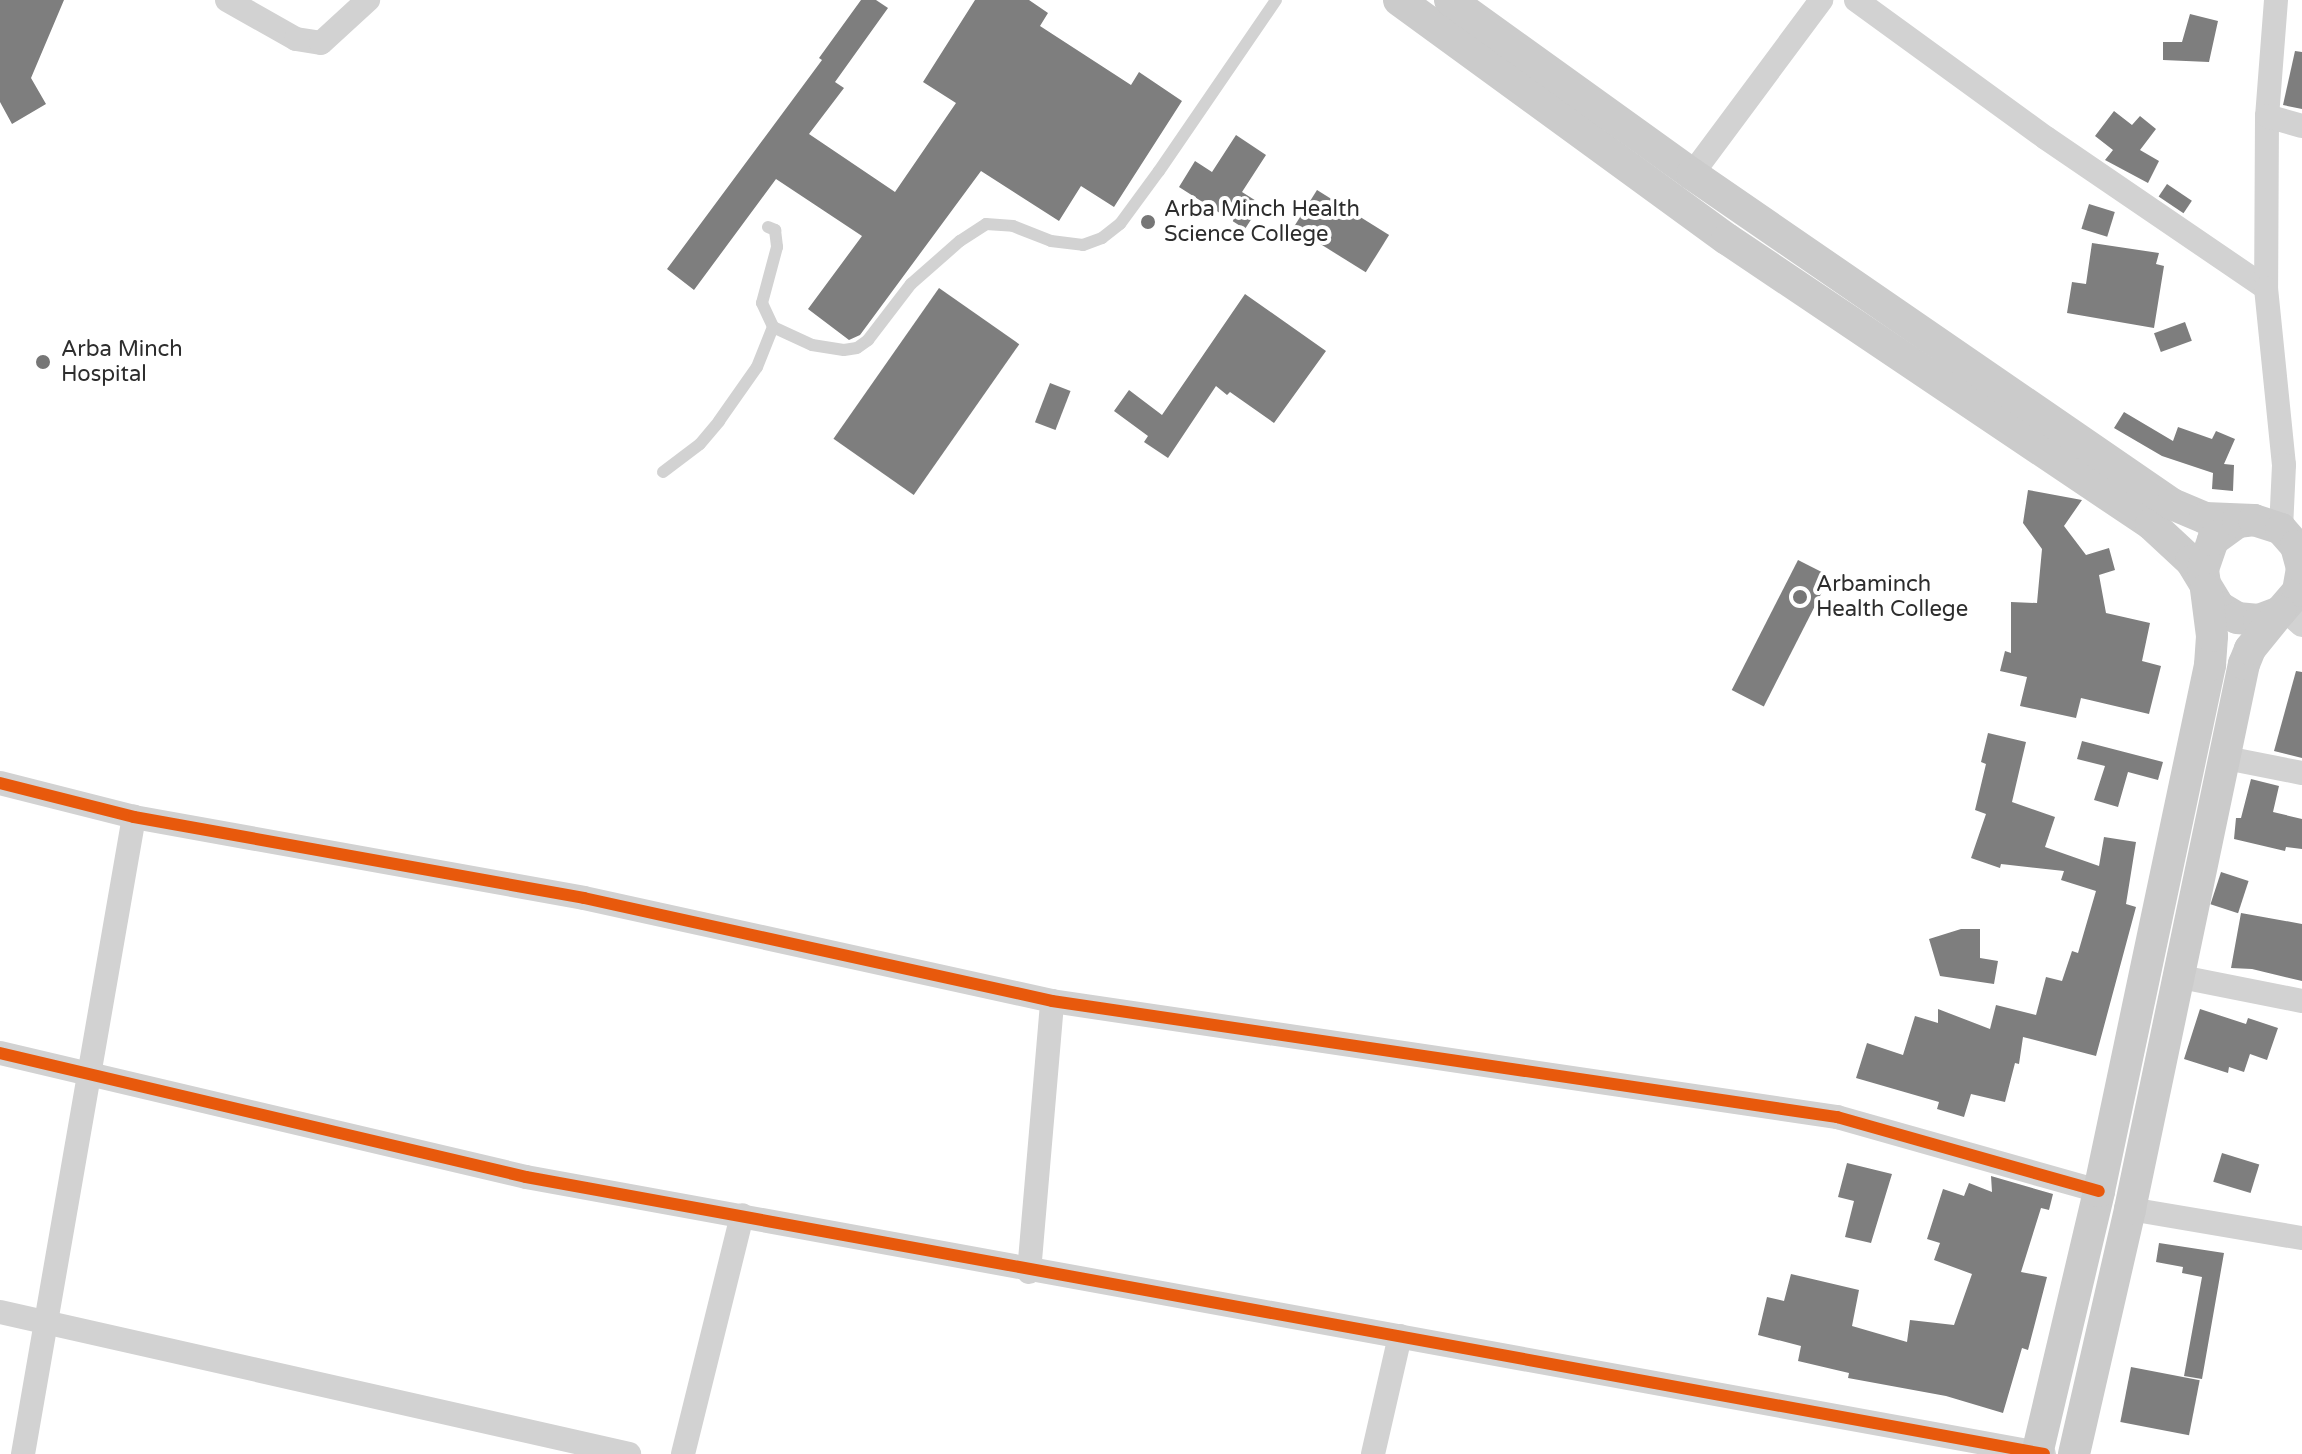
<!DOCTYPE html>
<style>
body{margin:0}
#map{position:relative;width:2302px;height:1454px;overflow:hidden;background:#fff;font-family:"Varela Round",sans-serif}
div>[style]{position:absolute}
.building>*{inset:0;background:#7e7e7e;transform-origin:0 0}
.lane>*{height:12px;margin:-6px;padding:0 6px;transform-origin:6px;border-radius:6px;background:#d2d2d2}
.street>*{height:24px;margin:-12px;padding:0 12px;transform-origin:12px;border-radius:12px;background:#d2d2d2}
.secondary>*{height:32px;margin:-16px;padding:0 16px;transform-origin:16px;border-radius:16px;background:#cbcbcb}
.cycleway>*{height:12px;margin:-6px;padding:0 6px;transform-origin:6px;border-radius:6px;background:#e8590c}
.dots>*{width:22px;height:22px;translate:-50% -50%;box-sizing:border-box;border:4px solid #fff;border-radius:50%}
span{translate:-50% -50%;white-space:nowrap;text-align:center;line-height:1.15;-webkit-text-stroke:8px #fff;paint-order:stroke}
.poi-label{font-size:22px;color:#2d2d2d}
.left{translate:0 -50%;text-align:left}
</style>
<div id="map">
<div class="building">
<i style="clip-path:polygon(0 0,64px 0,31px 78px,46px 104px,12px 124px,0 102px)"></i>
<i style="clip-path:polygon(861px 0,876px 0,888px 8px,835px 82px,844px 88px,809px 134px,895px 192px,956px 103px,923px 82px,975px 0,1029px 0,1048px 13px,1040px 26px,1131px 85px,1139px 72px,1182px 101px,1114px 207px,1081px 186px,1059px 221px,981px 171px,860px 335px,849px 340px,808px 309px,862px 236px,776px 179px,694px 290px,667px 269px,822px 60px,819px 58px)"></i>
<i style="clip-path:polygon(2190px 14px,2218px 21px,2209px 62px,2163px 60px,2163px 42px,2182px 42px)"></i>
<i style="clip-path:polygon(2295px 51px,2302px 52px,2302px 109px,2283px 105px)"></i>
<i style="clip-path:polygon(2114px 111px,2132px 125px,2140px 116px,2156px 129px,2140px 150px,2159px 161px,2148px 183px,2105px 160px,2113px 150px,2095px 136px)"></i>
<i style="clip-path:polygon(1236px 135px,1266px 155px,1242px 192px,1261px 204px,1245px 229px,1179px 187px,1195px 161px,1212px 172px)"></i>
<i style="left:2167px;top:184px;width:30px;height:15px;rotate:34deg"></i>
<i style="left:1317px;top:190px;width:85px;height:44px;rotate:32deg"></i>
<i style="left:2089px;top:204px;width:27px;height:26px;rotate:17deg"></i>
<i style="clip-path:polygon(2092px 243px,2159px 253px,2156px 264px,2164px 266px,2154px 328px,2067px 313px,2072px 282px,2086px 284px)"></i>
<i style="left:939px;top:288px;width:98px;height:184px;rotate:35deg"></i>
<i style="clip-path:polygon(1245px 294px,1326px 351px,1274px 423px,1230px 392px,1227px 395px,1216px 386px,1168px 458px,1144px 442px,1148px 436px,1114px 411px,1129px 390px,1162px 415px)"></i>
<i style="left:2185px;top:322px;width:20px;height:33px;rotate:70deg"></i>
<i style="left:1050px;top:383px;width:22px;height:42px;rotate:21deg"></i>
<i style="clip-path:polygon(2124px 412px,2173px 441px,2178px 427px,2212px 439px,2216px 431px,2235px 439px,2224px 464px,2234px 465px,2233px 491px,2212px 489px,2213px 473px,2162px 456px,2114px 428px)"></i>
<i style="clip-path:polygon(2028px 490px,2082px 500px,2064px 526px,2086px 555px,2109px 548px,2115px 570px,2099px 575px,2106px 613px,2150px 623px,2142px 661px,2161px 666px,2149px 714px,2081px 698px,2076px 718px,2020px 706px,2027px 677px,2000px 671px,2005px 651px,2011px 653px,2011px 602px,2037px 603px,2042px 549px,2023px 523px)"></i>
<i style="left:1798px;top:560px;width:36px;height:146px;rotate:27deg"></i>
<i style="clip-path:polygon(2296px 671px,2302px 672px,2302px 758px,2274px 751px)"></i>
<i style="clip-path:polygon(1988px 733px,2026px 742px,2012px 802px,2055px 817px,2045px 847px,2099px 866px,2104px 837px,2136px 842px,2126px 904px,2136px 907px,2096px 1056px,2023px 1037px,2019px 1064px,2015px 1063px,2005px 1102px,1971px 1094px,1964px 1117px,1937px 1109px,1939px 1102px,1856px 1078px,1867px 1043px,1903px 1055px,1915px 1016px,1938px 1023px,1938px 1009px,1990px 1029px,1996px 1005px,2036px 1015px,2046px 977px,2062px 981px,2072px 951px,2078px 953px,2096px 891px,2061px 880px,2064px 871px,2001px 864px,2000px 868px,1971px 858px,1986px 814px,1975px 810px,1986px 764px,1981px 762px)"></i>
<i style="clip-path:polygon(2082px 741px,2163px 762px,2158px 780px,2128px 772px,2118px 807px,2094px 800px,2105px 766px,2077px 759px)"></i>
<i style="clip-path:polygon(2251px 779px,2279px 786px,2273px 812px,2302px 819px,2302px 849px,2286px 847px,2285px 851px,2234px 839px,2236px 818px,2241px 818px)"></i>
<i style="left:2221px;top:872px;width:29px;height:34px;rotate:18deg"></i>
<i style="clip-path:polygon(2241px 913px,2302px 924px,2302px 981px,2252px 969px,2231px 968px)"></i>
<i style="clip-path:polygon(1961px 929px,1980px 929px,1980px 958px,1998px 961px,1994px 984px,1940px 976px,1929px 939px)"></i>
<i style="clip-path:polygon(2200px 1009px,2246px 1024px,2248px 1018px,2278px 1028px,2267px 1060px,2250px 1054px,2244px 1072px,2229px 1067px,2228px 1073px,2184px 1059px)"></i>
<i style="left:2222px;top:1153px;width:39px;height:30px;rotate:17deg"></i>
<i style="clip-path:polygon(1847px 1163px,1892px 1174px,1871px 1243px,1845px 1237px,1854px 1201px,1838px 1197px)"></i>
<i style="clip-path:polygon(1991px 1176px,2053px 1194px,2049px 1210px,2041px 1208px,2021px 1272px,2047px 1277px,2028px 1350px,2022px 1348px,2003px 1413px,1946px 1396px,1848px 1378px,1849px 1373px,1798px 1361px,1801px 1346px,1758px 1335px,1767px 1297px,1784px 1301px,1791px 1274px,1859px 1290px,1852px 1326px,1907px 1342px,1910px 1320px,1954px 1325px,1972px 1274px,1934px 1260px,1940px 1243px,1927px 1239px,1943px 1189px,1964px 1196px,1969px 1183px,1992px 1192px)"></i>
<i style="clip-path:polygon(2159px 1243px,2224px 1253px,2202px 1379px,2184px 1376px,2202px 1277px,2182px 1273px,2183px 1267px,2156px 1262px)"></i>
<i style="left:2131px;top:1367px;width:70px;height:56px;rotate:11deg"></i>
</div>
<div class="lane">
<i style="left:768px;top:227px;width:8px;rotate:23deg"></i>
<i style="left:775px;top:230px;width:17px;rotate:83deg"></i>
<i style="left:777px;top:247px;width:58px;rotate:105deg"></i>
<i style="left:762px;top:303px;width:26px;rotate:65deg"></i>
<i style="left:773px;top:327px;width:43px;rotate:24.8deg"></i>
<i style="left:812px;top:345px;width:32px;rotate:9deg"></i>
<i style="left:844px;top:350px;width:13px;rotate:-9deg"></i>
<i style="left:857px;top:348px;width:14px;rotate:-36deg"></i>
<i style="left:868px;top:340px;width:71px;rotate:-52.5deg"></i>
<i style="left:911px;top:284px;width:65px;rotate:-41.3deg"></i>
<i style="left:960px;top:241px;width:31px;rotate:-33deg"></i>
<i style="left:986px;top:224px;width:27px;rotate:4deg"></i>
<i style="left:1013px;top:226px;width:41px;rotate:21.5deg"></i>
<i style="left:1051px;top:241px;width:32px;rotate:7deg"></i>
<i style="left:1083px;top:245px;width:20px;rotate:-20deg"></i>
<i style="left:1102px;top:238px;width:23px;rotate:-38deg"></i>
<i style="left:1120px;top:224px;width:66px;rotate:-53.7deg"></i>
<i style="left:1159px;top:171px;width:207px;rotate:-55.6deg"></i>
<i style="left:663px;top:472px;width:46px;rotate:-37.1deg"></i>
<i style="left:700px;top:444px;width:30px;rotate:-50deg"></i>
<i style="left:719px;top:421px;width:66px;rotate:-54.9deg"></i>
<i style="left:757px;top:367px;width:43px;rotate:-68.2deg"></i>
</div>
<div class="street">
<i style="left:227px;top:0;width:79px;rotate:29.5deg"></i>
<i style="left:296px;top:39px;width:25px;rotate:9deg"></i>
<i style="left:321px;top:43px;width:64px;rotate:-42.5deg"></i>
<i style="left:1856px;top:0;width:235px;rotate:36deg"></i>
<i style="left:2046px;top:138px;width:266px;rotate:34.3deg"></i>
<i style="left:2276px;top:0;width:116px;rotate:94.4deg"></i>
<i style="left:2267px;top:116px;width:172px;rotate:90.3deg"></i>
<i style="left:2266px;top:288px;width:178px;rotate:84.2deg"></i>
<i style="left:2284px;top:465px;width:64px;rotate:92.7deg"></i>
<i style="left:2267px;top:116px;width:36px;rotate:16deg"></i>
<i style="left:1692px;top:174px;width:217px;rotate:-53.4deg"></i>
<i style="left:2284px;top:609px;width:24px;rotate:42deg"></i>
<i style="left:2226px;top:758px;width:77px;rotate:11.2deg"></i>
<i style="left:0;top:783px;width:138px;rotate:14.2deg"></i>
<i style="left:134px;top:817px;width:457px;rotate:10.2deg"></i>
<i style="left:584px;top:898px;width:479px;rotate:12.4deg"></i>
<i style="left:1052px;top:1001px;width:794px;rotate:8.41deg"></i>
<i style="left:1837px;top:1117px;width:272px;rotate:15.8deg"></i>
<i style="left:2176px;top:976px;width:128px;rotate:11.2deg"></i>
<i style="left:0;top:1053px;width:540px;rotate:13.26deg"></i>
<i style="left:526px;top:1177px;width:1543px;rotate:10.34deg"></i>
<i style="left:2130px;top:1209px;width:174px;rotate:9.6deg"></i>
<i style="left:1029px;top:1272px;width:272px;rotate:-85.1deg"></i>
<i style="left:0;top:1312px;width:645px;rotate:12.72deg"></i>
<i style="left:23px;top:1454px;width:647px;rotate:-80.12deg"></i>
<i style="left:683px;top:1454px;width:246px;rotate:-76.1deg"></i>
<i style="left:1373px;top:1454px;width:121px;rotate:-77.1deg"></i>
</div>
<div class="secondary">
<i style="left:1399px;top:0;width:406px;rotate:36.1deg"></i>
<i style="left:1727px;top:239px;width:511px;rotate:33.91deg"></i>
<i style="left:2151px;top:524px;width:54px;rotate:42.8deg"></i>
<i style="left:2191px;top:561px;width:54px;rotate:58.7deg"></i>
<i style="left:2219px;top:607px;width:21px;rotate:31deg"></i>
<i style="left:2237px;top:618px;width:22px;rotate:5deg"></i>
<i style="left:2259px;top:620px;width:22px;rotate:-21deg"></i>
<i style="left:2280px;top:612px;width:28px;rotate:-49deg"></i>
<i style="left:2298px;top:591px;width:22px;rotate:-80deg"></i>
<i style="left:1450px;top:0;width:298px;rotate:35.7deg"></i>
<i style="left:1692px;top:174px;width:582px;rotate:34.51deg"></i>
<i style="left:2172px;top:504px;width:36px;rotate:23deg"></i>
<i style="left:2205px;top:518px;width:49px;rotate:2.3deg"></i>
<i style="left:2205px;top:584px;width:15px;rotate:-98deg"></i>
<i style="left:2203px;top:569px;width:31px;rotate:-71deg"></i>
<i style="left:2213px;top:540px;width:31px;rotate:-36deg"></i>
<i style="left:2238px;top:522px;width:16px;rotate:-7deg"></i>
<i style="left:2254px;top:520px;width:28px;rotate:18deg"></i>
<i style="left:2281px;top:529px;width:23px;rotate:49deg"></i>
<i style="left:2296px;top:546px;width:23px;rotate:75deg"></i>
<i style="left:2037px;top:1454px;width:270px;rotate:-76.7deg"></i>
<i style="left:2099px;top:1191px;width:538px;rotate:-78.08deg"></i>
<i style="left:2210px;top:665px;width:29px;rotate:-86deg"></i>
<i style="left:2212px;top:636px;width:47px;rotate:-97.3deg"></i>
<i style="left:2074px;top:1454px;width:251px;rotate:-77.1deg"></i>
<i style="left:2130px;top:1209px;width:557px;rotate:-78.19deg"></i>
<i style="left:2244px;top:664px;width:16px;rotate:-68deg"></i>
<i style="left:2250px;top:649px;width:48px;rotate:-51deg"></i>
</div>
<div class="cycleway">
<i style="left:0;top:783px;width:138px;rotate:14.2deg"></i>
<i style="left:134px;top:817px;width:457px;rotate:10.2deg"></i>
<i style="left:584px;top:898px;width:479px;rotate:12.4deg"></i>
<i style="left:1052px;top:1001px;width:794px;rotate:8.41deg"></i>
<i style="left:1837px;top:1117px;width:272px;rotate:15.8deg"></i>
<i style="left:0;top:1053px;width:540px;rotate:13.26deg"></i>
<i style="left:526px;top:1177px;width:1543px;rotate:10.34deg"></i>
</div>
<div class="dots">
<i style="left:1148px;top:222px;background:#767676"></i>
<i style="left:43px;top:362px;background:#767676"></i>
<i style="left:1800px;top:597px;background:#767676"></i>
</div>
<div class="poi-label">
<span class="left" style="left:1164px;top:222px">Arba Minch Health<br>Science College</span>
<span class="left" style="left:61px;top:362px">Arba Minch<br>Hospital</span>
<span class="left" style="left:1816px;top:597px">Arbaminch<br>Health College</span>
</div>
</div>
